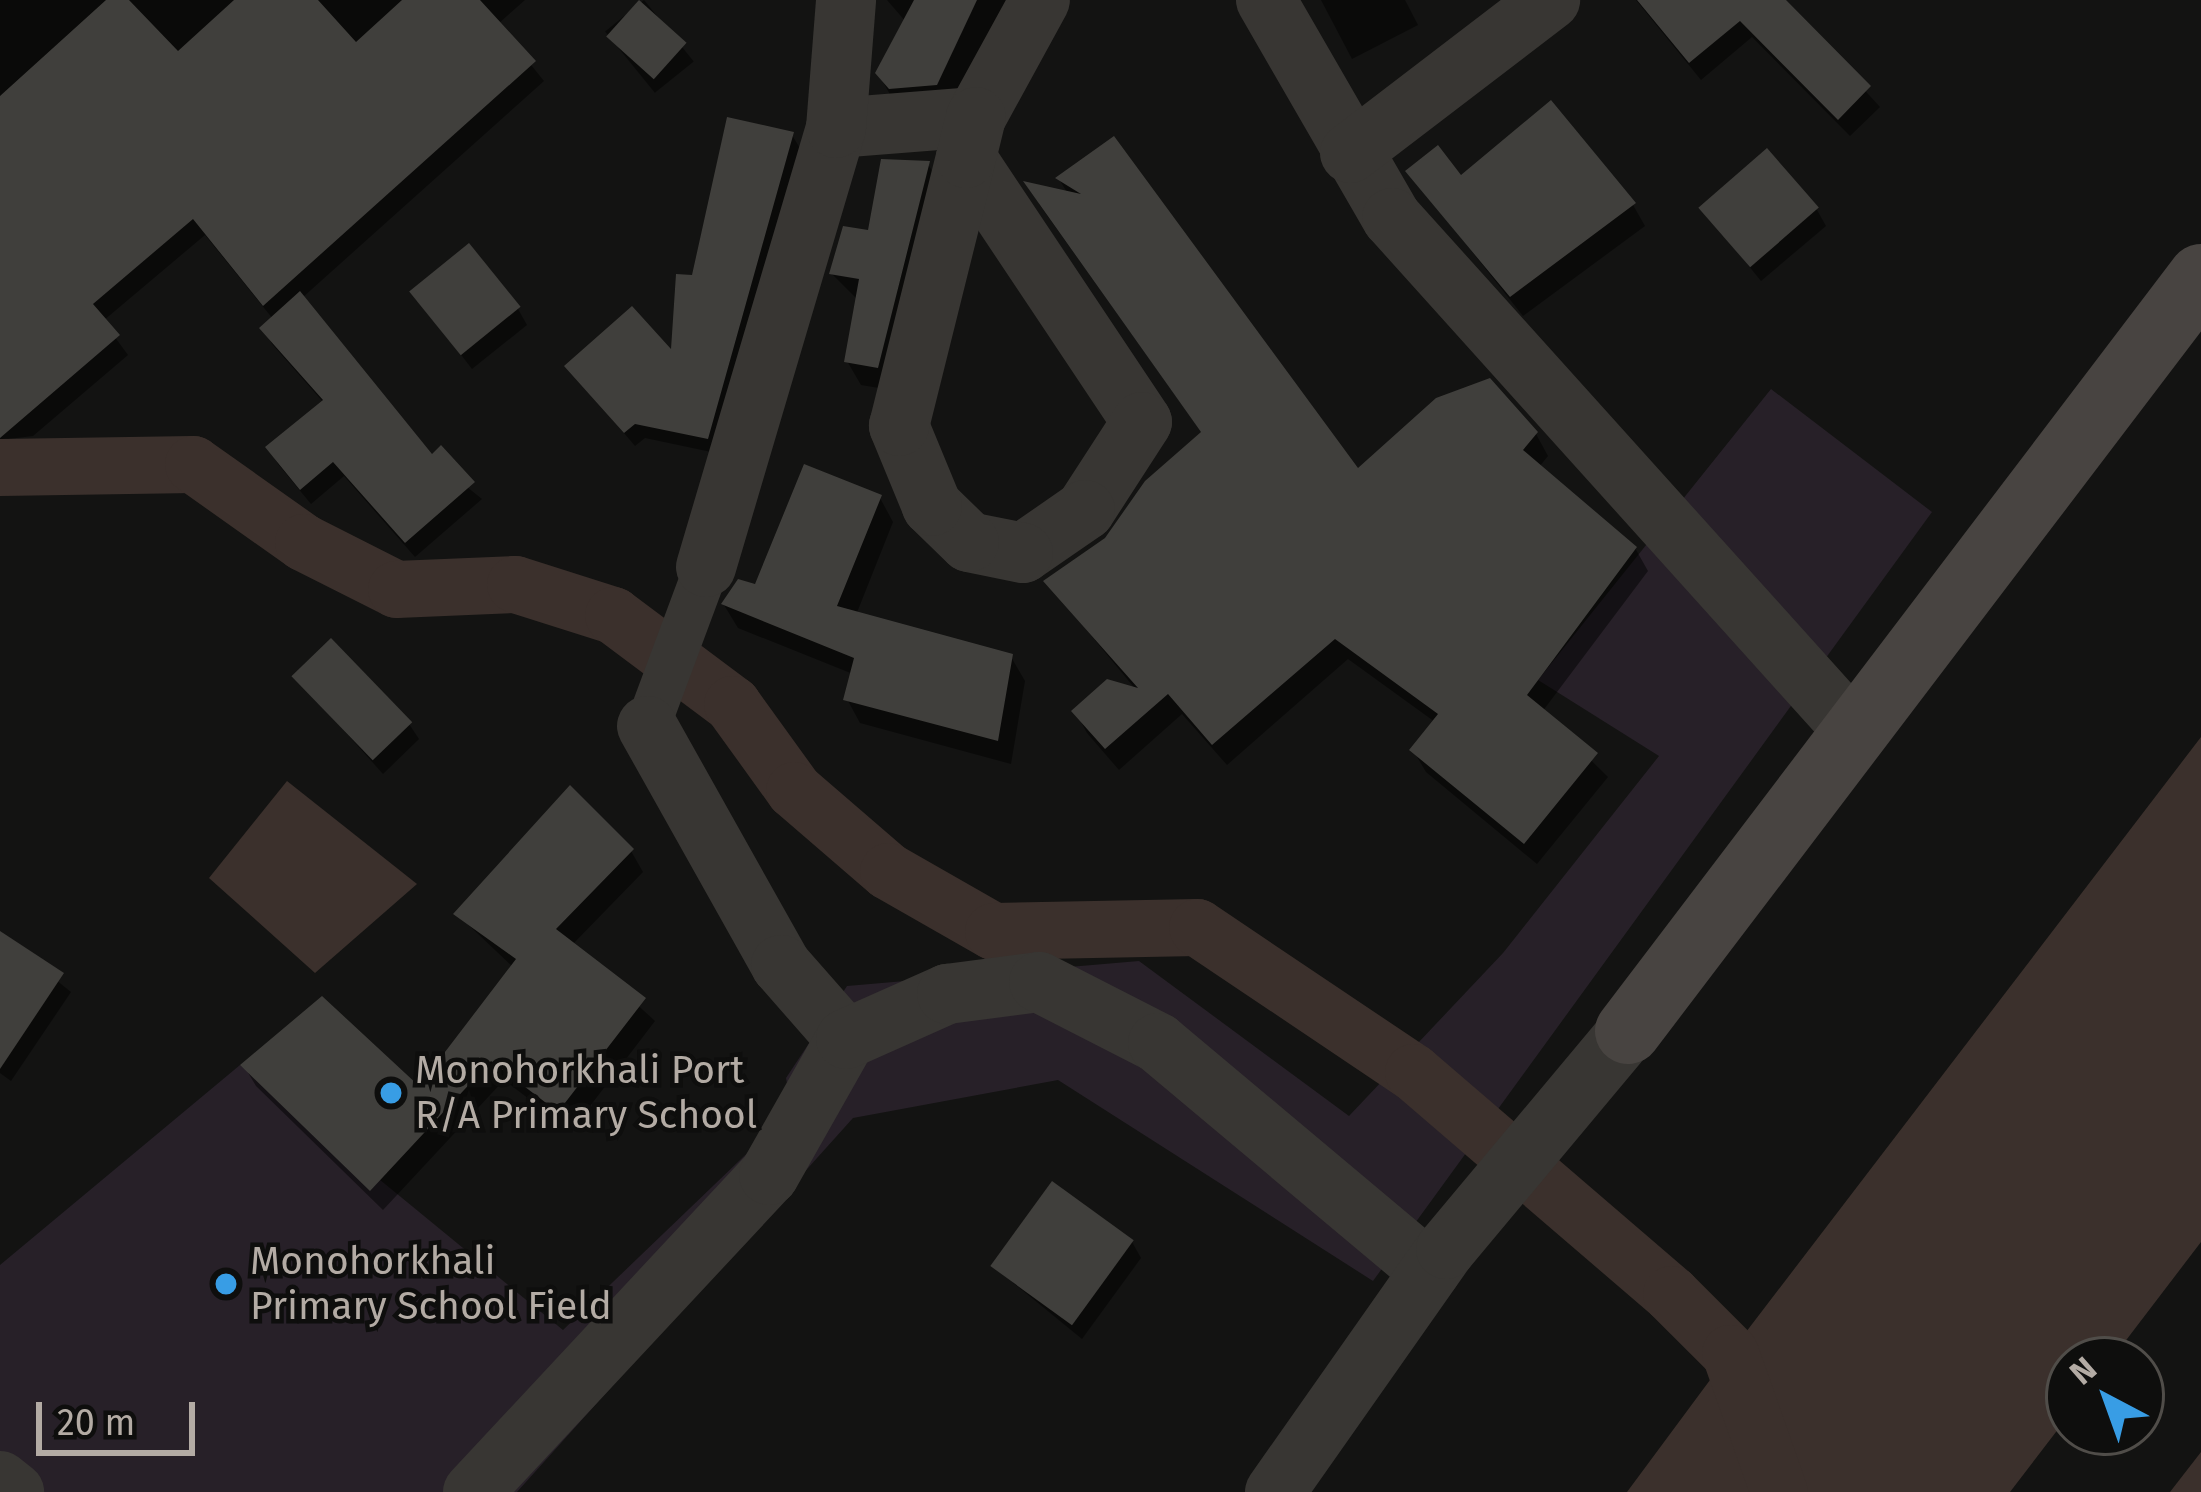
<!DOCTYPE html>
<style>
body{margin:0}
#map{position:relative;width:2201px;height:1492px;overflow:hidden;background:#131312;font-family:"Fira Sans",sans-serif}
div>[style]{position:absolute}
.green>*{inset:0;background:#272028}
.water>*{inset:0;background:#3b302c}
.pier>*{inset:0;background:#131312}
.shadow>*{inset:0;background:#0007;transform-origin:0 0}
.canal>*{height:57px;margin:-28.5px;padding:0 28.5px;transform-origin:28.5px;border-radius:28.5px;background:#3b302c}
.building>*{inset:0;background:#403f3c;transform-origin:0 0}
.pedestrian>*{height:45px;margin:-22.5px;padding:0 22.5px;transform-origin:22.5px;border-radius:22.5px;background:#383633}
.minor>*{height:60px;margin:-30px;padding:0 30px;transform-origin:30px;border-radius:30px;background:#383633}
.secondary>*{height:66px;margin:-33px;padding:0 33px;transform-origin:33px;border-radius:33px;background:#484441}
.dots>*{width:33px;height:33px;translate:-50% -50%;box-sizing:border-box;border:6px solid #0e0e0d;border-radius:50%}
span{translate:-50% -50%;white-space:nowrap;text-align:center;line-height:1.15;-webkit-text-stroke:9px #0e0e0d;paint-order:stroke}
.poi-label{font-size:39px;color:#b3aba4}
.left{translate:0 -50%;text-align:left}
.north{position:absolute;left:2045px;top:1336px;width:120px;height:120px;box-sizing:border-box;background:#0e0e0d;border:3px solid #504d49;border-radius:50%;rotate:319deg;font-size:33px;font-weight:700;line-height:48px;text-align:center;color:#b3aba4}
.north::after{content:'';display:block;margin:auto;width:42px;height:54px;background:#389de5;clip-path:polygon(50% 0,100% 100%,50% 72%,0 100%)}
.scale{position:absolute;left:36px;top:1402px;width:159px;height:54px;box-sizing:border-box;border:6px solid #b3aba4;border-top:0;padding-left:15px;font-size:36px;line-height:42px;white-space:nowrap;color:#b3aba4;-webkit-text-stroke:9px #0e0e0d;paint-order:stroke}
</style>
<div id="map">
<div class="green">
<i style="clip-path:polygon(1771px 389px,1932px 512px,1373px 1281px,1058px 1080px,853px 1118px,517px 1492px,0 1492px,0 1265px,240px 1065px,563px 1330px,792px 1110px,786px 1078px,847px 986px,1139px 961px,1349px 1116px,1503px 953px,1659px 756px,1538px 680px)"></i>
</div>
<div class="water">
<i style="clip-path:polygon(evenodd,2201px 737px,2201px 1492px,1627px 1492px,1730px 1353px,2201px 737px,2069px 1360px,2141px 1360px,2141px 1432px,2069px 1432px,2069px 1360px)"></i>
<i style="clip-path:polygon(287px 781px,417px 884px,315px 973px,209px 878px)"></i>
</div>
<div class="pier">
<i style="clip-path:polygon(2201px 1242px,2201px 1452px,2170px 1492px,2010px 1492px,2069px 1415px,2069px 1432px,2141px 1432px,2141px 1360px,2111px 1360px)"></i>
</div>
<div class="shadow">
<i style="clip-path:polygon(0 0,525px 0,498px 24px,544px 81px,302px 298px,431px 458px,482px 499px,415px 557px,344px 476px,311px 504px,278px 464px,269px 448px,324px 403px,272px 344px,263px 328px,273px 319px,205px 235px,103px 321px,128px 355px,33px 436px,0 440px)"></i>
<i style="left:644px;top:0;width:79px;height:50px;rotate:51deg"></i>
<i style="clip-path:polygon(887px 0,1010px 0,950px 109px,892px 98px,878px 73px,906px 22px)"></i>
<i style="clip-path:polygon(1321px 0,1405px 0,1418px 25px,1352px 59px)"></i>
<i style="clip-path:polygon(1636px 0,1782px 0,1880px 107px,1850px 136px,1752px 37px,1701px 80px)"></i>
<i style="clip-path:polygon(792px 135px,801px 150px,716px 453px,645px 438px,635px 446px,568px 367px,673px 357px,695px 278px)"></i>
<i style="clip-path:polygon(1113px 140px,1358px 473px,1536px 434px,1548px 456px,1539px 467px,1635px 548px,1648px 571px,1542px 712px,1608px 777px,1537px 864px,1426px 772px,1413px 750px,1435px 722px,1348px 659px,1227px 765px,1182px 714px,1119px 770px,1087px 733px,1075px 711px,1137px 691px,1047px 582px,1107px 540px,1203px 434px,1039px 204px,1068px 194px,1059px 179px)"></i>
<i style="clip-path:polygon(928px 164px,942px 188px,891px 390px,861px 385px,847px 361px,858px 300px,832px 274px)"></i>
<i style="clip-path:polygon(1409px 172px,1633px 205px,1645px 226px,1523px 316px)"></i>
<i style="clip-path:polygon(1702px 208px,1817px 210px,1826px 226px,1761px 281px)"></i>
<i style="clip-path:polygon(413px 292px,518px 309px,527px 325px,472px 369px)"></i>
<i style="clip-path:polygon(880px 498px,893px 522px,856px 615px,1011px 657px,1025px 681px,1011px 764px,860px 723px,847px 699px,853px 674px,738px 628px,724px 605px)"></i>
<i style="clip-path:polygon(296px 677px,409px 724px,419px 739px,383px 774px)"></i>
<i style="clip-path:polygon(631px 851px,643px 872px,572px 945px,655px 1021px,571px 1131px,504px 1080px,383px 1210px,256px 1086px,244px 1066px,420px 1091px,514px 968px,457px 914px)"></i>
<i style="clip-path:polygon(0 935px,71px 992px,11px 1081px,0 1073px)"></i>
<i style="clip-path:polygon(1132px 1242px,1141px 1258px,1082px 1339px,994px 1267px)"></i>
</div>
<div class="canal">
<i style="left:0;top:467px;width:193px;rotate:-0.9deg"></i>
<i style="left:193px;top:464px;width:135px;rotate:35.3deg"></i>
<i style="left:303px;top:542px;width:104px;rotate:26.8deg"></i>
<i style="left:396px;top:589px;width:119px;rotate:-2.4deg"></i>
<i style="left:515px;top:584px;width:103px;rotate:17.6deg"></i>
<i style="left:613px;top:615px;width:149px;rotate:36.8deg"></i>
<i style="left:732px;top:704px;width:106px;rotate:54.2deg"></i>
<i style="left:794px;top:790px;width:124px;rotate:40.8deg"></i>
<i style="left:888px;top:871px;width:121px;rotate:29.7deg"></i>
<i style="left:993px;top:931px;width:204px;rotate:-1.1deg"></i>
<i style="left:1197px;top:927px;width:260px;rotate:33.9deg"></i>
<i style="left:1413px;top:1072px;width:340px;rotate:40.7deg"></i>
<i style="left:1671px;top:1294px;width:83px;rotate:45deg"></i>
<i style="left:1730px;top:1353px;width:147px;rotate:70.6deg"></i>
</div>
<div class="building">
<i style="clip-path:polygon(106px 0,129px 0,178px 51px,234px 0,318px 0,356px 42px,402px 0,480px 0,536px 61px,263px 306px,193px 219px,93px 304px,120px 335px,0 438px,0 96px)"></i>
<i style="left:639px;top:0;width:64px;height:49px;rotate:42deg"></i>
<i style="clip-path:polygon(914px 0,977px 0,937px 85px,889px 89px,875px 73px)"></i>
<i style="clip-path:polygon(1637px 0,1786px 0,1871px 86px,1838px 120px,1740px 21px,1689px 63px)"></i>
<i style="clip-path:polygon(1551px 100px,1636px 203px,1510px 297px,1405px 171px,1438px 145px,1461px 175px)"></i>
<i style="clip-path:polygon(727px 117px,794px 132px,708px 439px,635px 424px,624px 433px,564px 366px,632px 306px,671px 349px,676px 274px,692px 275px)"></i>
<i style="clip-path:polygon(1114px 136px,1358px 468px,1436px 398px,1490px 378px,1538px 432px,1523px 450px,1637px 547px,1527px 695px,1598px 753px,1524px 844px,1409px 750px,1438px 714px,1335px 639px,1212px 745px,1168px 694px,1105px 749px,1071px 711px,1107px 679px,1138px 688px,1043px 581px,1105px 538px,1145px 481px,1201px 432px,1023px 181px,1081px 194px,1055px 178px)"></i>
<i style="left:1767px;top:148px;width:79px;height:91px;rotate:49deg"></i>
<i style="clip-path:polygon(881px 159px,930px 161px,878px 368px,844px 362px,859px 279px,829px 274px,843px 226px,868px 230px)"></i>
<i style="left:469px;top:243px;width:82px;height:77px;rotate:51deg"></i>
<i style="clip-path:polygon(300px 291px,432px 454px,441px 445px,475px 482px,405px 543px,333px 462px,300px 490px,265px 447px,323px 400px,259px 328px)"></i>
<i style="clip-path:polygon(804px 464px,882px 495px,837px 606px,1013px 654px,998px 741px,843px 700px,854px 658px,721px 604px,738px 579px,755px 584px)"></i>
<i style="left:331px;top:638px;width:117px;height:55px;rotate:46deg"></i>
<i style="clip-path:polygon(570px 785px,634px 849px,556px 929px,646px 998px,558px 1112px,491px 1061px,370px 1191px,240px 1065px,322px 996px,419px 1086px,516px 959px,453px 914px)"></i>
<i style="clip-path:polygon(0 931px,64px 973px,0 1069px)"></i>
<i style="left:1052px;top:1181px;width:101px;height:105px;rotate:36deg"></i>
</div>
<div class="pedestrian">
<i style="left:647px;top:726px;width:170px;rotate:-69.6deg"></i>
</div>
<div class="minor">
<i style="left:1266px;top:0;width:252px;rotate:60deg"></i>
<i style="left:1392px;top:218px;width:689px;rotate:48deg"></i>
<i style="left:836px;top:128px;width:140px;rotate:-4.5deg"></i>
<i style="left:976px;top:117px;width:133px;rotate:-61.3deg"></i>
<i style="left:1350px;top:153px;width:252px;rotate:-37.4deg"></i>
<i style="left:966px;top:158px;width:317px;rotate:56.3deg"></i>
<i style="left:1142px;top:422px;width:105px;rotate:122.9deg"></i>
<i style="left:1085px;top:510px;width:75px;rotate:145.3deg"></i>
<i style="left:1023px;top:553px;width:55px;rotate:-168.5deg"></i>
<i style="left:969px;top:542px;width:52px;rotate:-135.8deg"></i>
<i style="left:932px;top:506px;width:87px;rotate:-112.4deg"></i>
<i style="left:899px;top:426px;width:276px;rotate:-76deg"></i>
<i style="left:966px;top:158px;width:42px;rotate:-76.3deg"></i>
<i style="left:706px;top:567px;width:458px;rotate:-73.5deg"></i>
<i style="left:836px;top:128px;width:128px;rotate:-85.5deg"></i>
<i style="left:647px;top:726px;width:274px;rotate:60.7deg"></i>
<i style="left:781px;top:965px;width:98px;rotate:48.7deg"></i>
<i style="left:0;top:1481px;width:18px;rotate:38deg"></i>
<i style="left:473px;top:1492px;width:434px;rotate:-47deg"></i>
<i style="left:769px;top:1175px;width:156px;rotate:-60.5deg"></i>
<i style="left:846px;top:1039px;width:111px;rotate:-24deg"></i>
<i style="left:947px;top:994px;width:93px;rotate:-7.4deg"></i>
<i style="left:1039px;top:982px;width:134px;rotate:27.1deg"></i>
<i style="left:1158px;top:1043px;width:355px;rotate:40deg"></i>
<i style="left:1275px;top:1492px;width:297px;rotate:-54.9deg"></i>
<i style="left:1446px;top:1249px;width:284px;rotate:-50.1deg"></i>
</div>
<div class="secondary">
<i style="left:1628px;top:1031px;width:947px;rotate:-52.77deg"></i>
</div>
<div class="dots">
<i style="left:391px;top:1093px;background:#389de5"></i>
<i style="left:226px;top:1284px;background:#389de5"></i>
</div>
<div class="poi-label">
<span class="left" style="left:415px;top:1093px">Monohorkhali Port<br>R/A Primary School</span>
<span class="left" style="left:250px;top:1284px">Monohorkhali<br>Primary School Field</span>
</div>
<div class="north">N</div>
<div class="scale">20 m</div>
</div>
